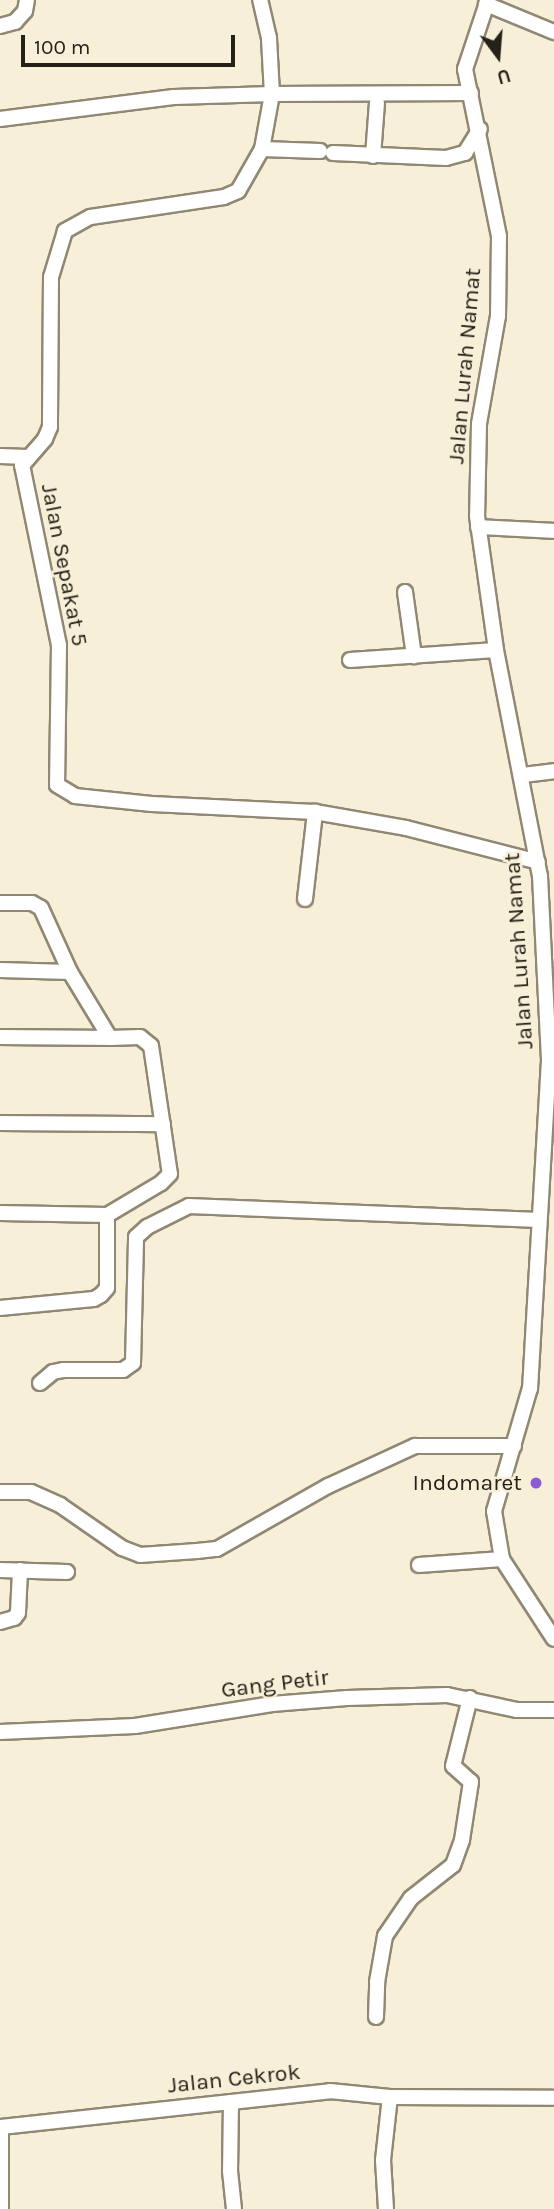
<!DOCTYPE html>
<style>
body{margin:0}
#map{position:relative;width:554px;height:2209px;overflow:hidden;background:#f8efd8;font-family:Karla,sans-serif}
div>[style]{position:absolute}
.roads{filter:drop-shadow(2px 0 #908873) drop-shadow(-2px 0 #908873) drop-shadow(0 2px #908873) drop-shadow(0 -2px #908873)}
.minor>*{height:14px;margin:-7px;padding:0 7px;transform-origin:7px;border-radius:7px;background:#fff}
.dots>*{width:19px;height:19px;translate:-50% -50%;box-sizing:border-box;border:4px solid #f8efd8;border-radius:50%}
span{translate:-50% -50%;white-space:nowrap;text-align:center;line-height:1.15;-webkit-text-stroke:5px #f8efd8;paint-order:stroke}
.street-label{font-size:23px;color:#242119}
.poi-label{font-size:23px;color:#242119}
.right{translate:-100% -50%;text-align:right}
.north{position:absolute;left:463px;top:21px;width:70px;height:70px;-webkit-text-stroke:5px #f8efd8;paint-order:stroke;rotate:164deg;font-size:19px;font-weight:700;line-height:28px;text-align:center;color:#242119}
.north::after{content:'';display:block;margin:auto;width:24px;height:32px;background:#242119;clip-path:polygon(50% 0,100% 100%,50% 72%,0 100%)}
.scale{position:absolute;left:21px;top:35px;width:214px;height:32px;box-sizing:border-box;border:4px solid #242119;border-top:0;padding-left:9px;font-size:21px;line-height:24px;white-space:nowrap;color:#242119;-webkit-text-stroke:5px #f8efd8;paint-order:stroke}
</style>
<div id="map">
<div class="roads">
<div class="minor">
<i style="left:488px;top:0;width:73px;rotate:108.4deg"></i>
<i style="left:465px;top:69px;width:170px;rotate:78.5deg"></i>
<i style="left:499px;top:236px;width:80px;rotate:90.7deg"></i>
<i style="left:498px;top:316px;width:110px;rotate:100deg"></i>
<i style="left:479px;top:424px;width:92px;rotate:91.2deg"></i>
<i style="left:477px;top:516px;width:135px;rotate:81.9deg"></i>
<i style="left:496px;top:650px;width:230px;rotate:79deg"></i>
<i style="left:540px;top:876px;width:184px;rotate:87.2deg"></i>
<i style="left:549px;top:1060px;width:329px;rotate:93.3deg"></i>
<i style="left:530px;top:1388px;width:128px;rotate:106.3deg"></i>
<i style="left:494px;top:1511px;width:49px;rotate:80.5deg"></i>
<i style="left:502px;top:1559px;width:95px;rotate:57deg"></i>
<i style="left:486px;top:4px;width:74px;rotate:22.4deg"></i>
<i style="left:0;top:26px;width:16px;rotate:-15deg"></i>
<i style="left:15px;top:22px;width:15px;rotate:-48deg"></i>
<i style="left:25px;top:11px;width:11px;rotate:-80deg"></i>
<i style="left:471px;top:93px;width:199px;rotate:179.7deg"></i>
<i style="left:272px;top:94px;width:56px;rotate:100.3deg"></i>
<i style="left:262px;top:149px;width:48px;rotate:119.7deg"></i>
<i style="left:238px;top:191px;width:15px;rotate:157deg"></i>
<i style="left:224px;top:197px;width:135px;rotate:171.5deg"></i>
<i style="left:90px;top:217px;width:29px;rotate:151deg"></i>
<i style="left:65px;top:231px;width:48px;rotate:106.9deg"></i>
<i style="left:51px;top:277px;width:150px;rotate:90.4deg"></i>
<i style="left:50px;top:427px;width:13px;rotate:113deg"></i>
<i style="left:45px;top:439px;width:35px;rotate:131deg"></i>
<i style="left:22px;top:465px;width:184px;rotate:78.4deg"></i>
<i style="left:59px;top:645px;width:140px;rotate:90.8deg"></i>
<i style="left:57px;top:785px;width:21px;rotate:31deg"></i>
<i style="left:75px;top:796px;width:77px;rotate:5.9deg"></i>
<i style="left:152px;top:804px;width:163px;rotate:2.8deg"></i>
<i style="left:315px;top:812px;width:92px;rotate:10deg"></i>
<i style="left:406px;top:828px;width:136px;rotate:14.4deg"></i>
<i style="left:0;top:119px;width:175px;rotate:-7.2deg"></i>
<i style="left:174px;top:97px;width:98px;rotate:-1.8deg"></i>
<i style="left:272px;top:94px;width:56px;rotate:-93.1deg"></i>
<i style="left:269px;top:38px;width:39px;rotate:-103deg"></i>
<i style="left:262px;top:149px;width:58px;rotate:2deg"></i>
<i style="left:333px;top:153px;width:113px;rotate:2.5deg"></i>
<i style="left:446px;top:158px;width:20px;rotate:-15deg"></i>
<i style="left:465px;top:153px;width:28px;rotate:-58deg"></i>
<i style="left:373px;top:156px;width:53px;rotate:-85.7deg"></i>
<i style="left:0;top:456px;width:27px;rotate:2deg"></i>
<i style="left:478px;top:527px;width:76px;rotate:3deg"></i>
<i style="left:405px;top:592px;width:65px;rotate:82deg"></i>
<i style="left:350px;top:660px;width:146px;rotate:-3.9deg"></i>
<i style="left:523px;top:775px;width:31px;rotate:-7deg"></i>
<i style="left:305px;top:899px;width:88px;rotate:-83.4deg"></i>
<i style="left:0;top:903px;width:32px"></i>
<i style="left:32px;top:903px;width:10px;rotate:29deg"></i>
<i style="left:41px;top:908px;width:70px;rotate:65.6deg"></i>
<i style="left:70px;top:972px;width:77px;rotate:58.8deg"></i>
<i style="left:110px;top:1038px;width:30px;rotate:-2deg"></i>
<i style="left:140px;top:1037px;width:14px;rotate:39deg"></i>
<i style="left:151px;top:1046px;width:129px;rotate:81.6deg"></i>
<i style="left:170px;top:1174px;width:13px;rotate:135deg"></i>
<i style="left:161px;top:1183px;width:63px;rotate:149.3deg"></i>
<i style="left:107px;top:1215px;width:107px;rotate:-178.9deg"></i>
<i style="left:0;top:970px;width:70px;rotate:1.6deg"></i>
<i style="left:0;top:1037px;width:110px;rotate:0.5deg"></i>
<i style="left:0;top:1123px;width:163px;rotate:0.4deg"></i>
<i style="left:0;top:1308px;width:94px;rotate:-5.5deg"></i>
<i style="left:94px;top:1299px;width:8px;rotate:-30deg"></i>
<i style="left:101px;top:1295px;width:9px;rotate:-49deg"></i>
<i style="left:107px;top:1288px;width:73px;rotate:-90deg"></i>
<i style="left:40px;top:1383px;width:17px;rotate:-40deg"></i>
<i style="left:53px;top:1372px;width:10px;rotate:-11deg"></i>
<i style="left:63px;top:1370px;width:60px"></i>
<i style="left:123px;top:1370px;width:12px;rotate:-35deg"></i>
<i style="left:133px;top:1363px;width:126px;rotate:-88.6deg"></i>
<i style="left:136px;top:1237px;width:15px;rotate:-42deg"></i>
<i style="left:147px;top:1227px;width:47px;rotate:-26.6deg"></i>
<i style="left:189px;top:1206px;width:350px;rotate:2.3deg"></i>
<i style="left:0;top:1492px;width:31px"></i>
<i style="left:31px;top:1492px;width:32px;rotate:24deg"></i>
<i style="left:60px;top:1505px;width:75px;rotate:34.7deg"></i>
<i style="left:122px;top:1548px;width:19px;rotate:21deg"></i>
<i style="left:140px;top:1555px;width:57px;rotate:-4deg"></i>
<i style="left:197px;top:1551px;width:20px;rotate:-6deg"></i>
<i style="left:217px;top:1549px;width:128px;rotate:-29.6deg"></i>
<i style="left:328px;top:1486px;width:96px;rotate:-24.7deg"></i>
<i style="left:415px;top:1446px;width:99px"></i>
<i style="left:419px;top:1565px;width:83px;rotate:-4.1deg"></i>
<i style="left:0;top:1570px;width:67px;rotate:1.7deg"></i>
<i style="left:0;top:1622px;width:15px;rotate:-16deg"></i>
<i style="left:14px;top:1618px;width:6px;rotate:-51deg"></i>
<i style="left:18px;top:1613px;width:43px;rotate:-87.3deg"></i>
<i style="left:0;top:1732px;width:135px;rotate:-2.5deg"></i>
<i style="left:135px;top:1726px;width:139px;rotate:-9.1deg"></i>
<i style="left:272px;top:1704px;width:75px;rotate:-4.6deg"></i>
<i style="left:347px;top:1698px;width:100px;rotate:-1.7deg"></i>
<i style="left:447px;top:1695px;width:72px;rotate:12.1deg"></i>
<i style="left:517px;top:1710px;width:37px"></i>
<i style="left:376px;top:2017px;width:35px;rotate:-88deg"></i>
<i style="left:377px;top:1982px;width:47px;rotate:-80.1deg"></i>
<i style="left:385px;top:1936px;width:46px;rotate:-55.6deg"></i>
<i style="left:411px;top:1898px;width:53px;rotate:-38.2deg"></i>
<i style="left:453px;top:1865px;width:27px;rotate:-70deg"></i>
<i style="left:462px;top:1840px;width:59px;rotate:-81.2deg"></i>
<i style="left:471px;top:1782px;width:24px;rotate:-138deg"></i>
<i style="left:453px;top:1766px;width:70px;rotate:-76deg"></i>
<i style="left:231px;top:2102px;width:69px;rotate:90.8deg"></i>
<i style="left:230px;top:2171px;width:38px;rotate:84deg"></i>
<i style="left:1px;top:2209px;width:82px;rotate:-90deg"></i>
<i style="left:1px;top:2127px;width:331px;rotate:-6.2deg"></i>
<i style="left:330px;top:2091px;width:60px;rotate:5.7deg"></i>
<i style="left:390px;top:2097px;width:164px;rotate:0.3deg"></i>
<i style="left:386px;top:2209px;width:49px;rotate:-93.5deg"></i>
<i style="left:383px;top:2160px;width:63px;rotate:-83.7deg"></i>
</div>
</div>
<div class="dots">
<i style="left:536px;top:1483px;background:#8d5cd5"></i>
</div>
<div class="street-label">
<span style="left:465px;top:366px;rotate:-85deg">Jalan Lurah Namat</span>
<span style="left:64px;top:565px;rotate:79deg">Jalan Sepakat 5</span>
<span style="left:519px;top:951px;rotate:-94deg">Jalan Lurah Namat</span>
<span style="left:275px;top:1684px;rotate:-7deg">Gang Petir</span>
<span style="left:234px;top:2079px;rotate:-6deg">Jalan Cekrok</span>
</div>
<div class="poi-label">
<span class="right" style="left:522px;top:1483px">Indomaret</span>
</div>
<div class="north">U</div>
<div class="scale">100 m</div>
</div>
